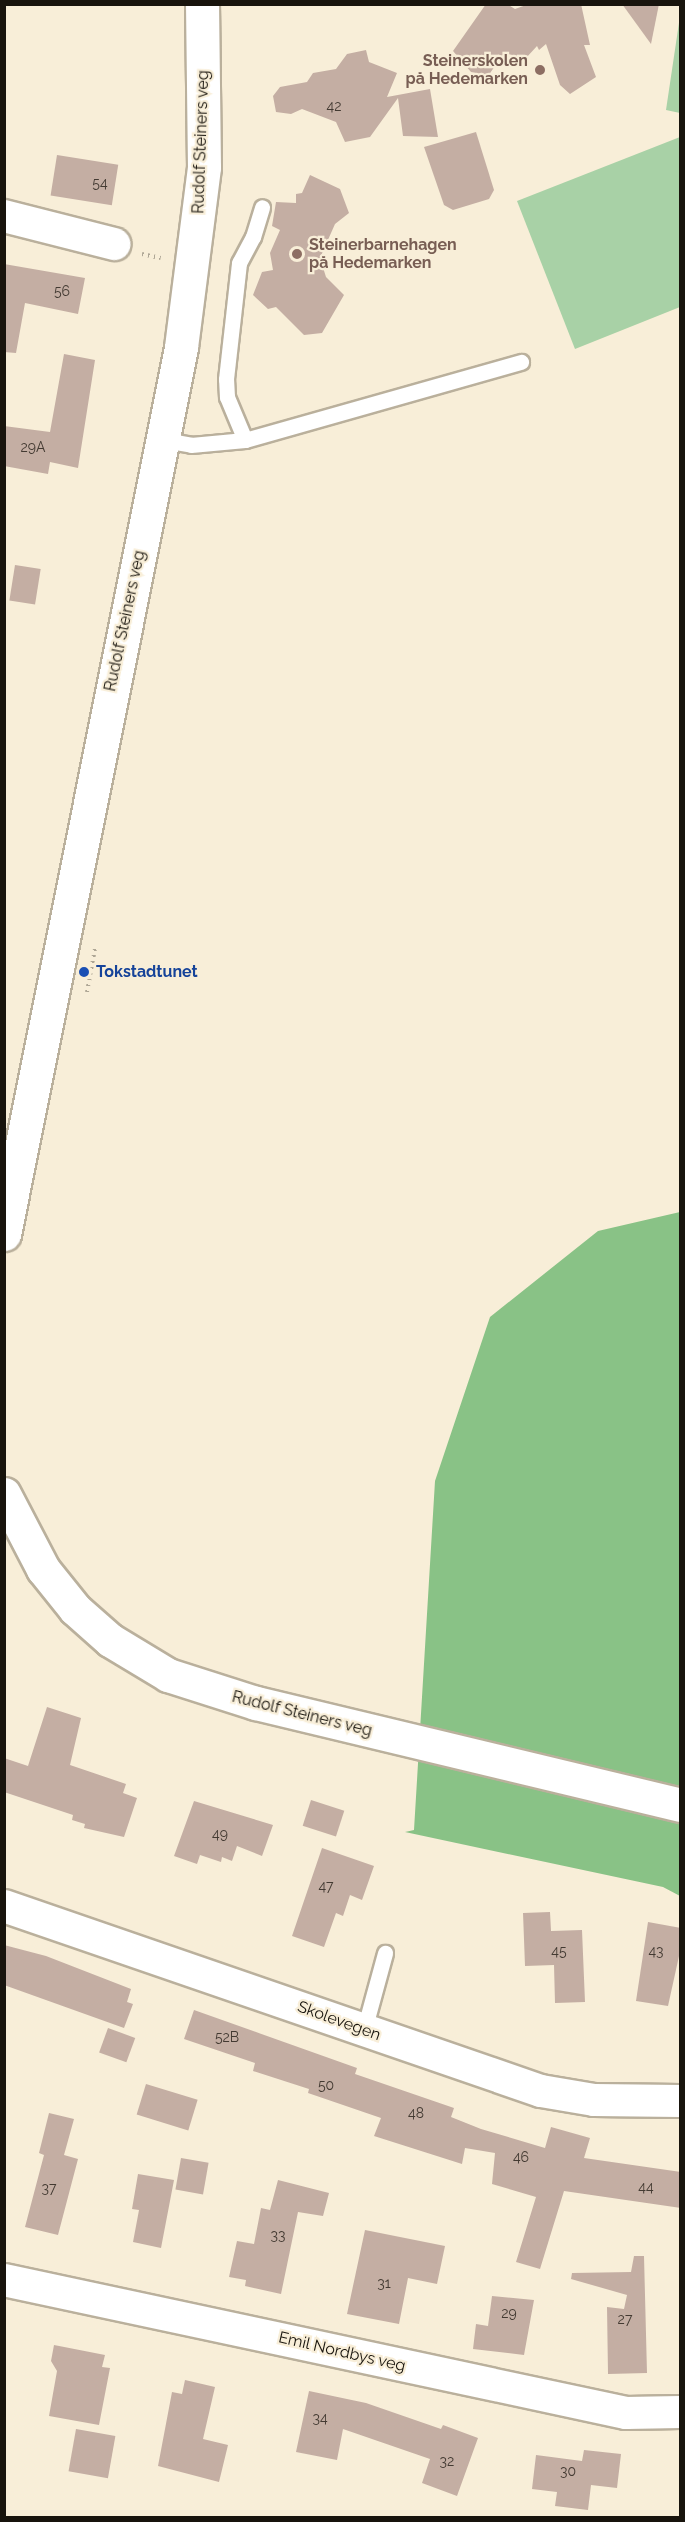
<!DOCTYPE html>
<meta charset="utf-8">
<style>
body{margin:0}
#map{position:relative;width:685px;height:2522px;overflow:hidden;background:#f8eed8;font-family:Raleway,sans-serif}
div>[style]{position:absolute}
.green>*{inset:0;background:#a8d1a6}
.forest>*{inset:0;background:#89c286}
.building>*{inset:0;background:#c4aea3;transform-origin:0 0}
.path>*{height:4px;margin-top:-2px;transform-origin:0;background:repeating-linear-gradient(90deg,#aea695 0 1.5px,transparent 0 6px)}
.roads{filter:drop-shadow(2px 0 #bab09c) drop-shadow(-2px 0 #bab09c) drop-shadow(0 2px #bab09c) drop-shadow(0 -2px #bab09c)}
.lane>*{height:15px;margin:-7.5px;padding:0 7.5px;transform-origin:7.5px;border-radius:7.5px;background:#fff}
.street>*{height:32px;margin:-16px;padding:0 16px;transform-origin:16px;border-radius:16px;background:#fff}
.secondary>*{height:33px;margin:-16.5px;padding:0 16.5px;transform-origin:16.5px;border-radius:16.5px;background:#fff}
.dots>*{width:16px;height:16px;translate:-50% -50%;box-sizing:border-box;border:3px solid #f8eed8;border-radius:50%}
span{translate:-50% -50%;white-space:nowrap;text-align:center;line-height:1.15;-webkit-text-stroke:4.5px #f8eed8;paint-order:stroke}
.number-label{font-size:14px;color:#433a32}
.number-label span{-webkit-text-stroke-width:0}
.education-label{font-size:16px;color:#785e54;font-weight:700}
.right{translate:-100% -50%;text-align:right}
.left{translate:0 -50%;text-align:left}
.street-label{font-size:16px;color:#18140d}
.transit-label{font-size:16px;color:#164399;font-weight:700}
.frame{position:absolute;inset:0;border:6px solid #18140d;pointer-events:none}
</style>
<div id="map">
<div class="green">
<i style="clip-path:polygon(680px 16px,680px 113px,666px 110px)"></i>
<i style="clip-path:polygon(680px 137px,680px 307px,575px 349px,517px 201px)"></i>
</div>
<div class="forest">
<i style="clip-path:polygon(680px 1212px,680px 1896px,663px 1887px,405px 1832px,414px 1830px,435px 1481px,490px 1317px,598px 1231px)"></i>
</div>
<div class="building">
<i style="clip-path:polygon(486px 4px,507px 4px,515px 9px,529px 4px,581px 4px,590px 45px,584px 45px,596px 77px,570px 94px,560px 85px,546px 44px,539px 50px,537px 46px,526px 58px,504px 53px,488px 76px,471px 72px,453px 51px)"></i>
<i style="clip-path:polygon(622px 4px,659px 4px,651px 44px)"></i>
<i style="clip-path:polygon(366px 50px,369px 62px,397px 73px,387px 97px,430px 89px,438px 137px,403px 136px,398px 98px,370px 137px,345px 142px,336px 122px,302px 109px,291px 114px,276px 112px,273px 96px,280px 87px,307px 82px,313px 73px,336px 69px,347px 54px)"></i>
<i style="clip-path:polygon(476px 132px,494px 190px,489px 199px,453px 210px,444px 205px,424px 147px)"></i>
<i style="left:57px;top:155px;width:62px;height:41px;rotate:9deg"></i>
<i style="clip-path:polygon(310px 175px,340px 189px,349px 213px,335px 224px,320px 258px,326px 277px,344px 295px,322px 333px,304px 335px,276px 307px,268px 309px,253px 295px,262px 272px,273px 270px,270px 253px,280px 230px,272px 226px,276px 202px,296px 203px,296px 194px,302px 193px)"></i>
<i style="clip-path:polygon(4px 264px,85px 278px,78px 314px,25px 303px,16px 353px,4px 352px)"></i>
<i style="clip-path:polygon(64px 354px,95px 360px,78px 468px,50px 462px,48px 474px,4px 466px,4px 426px,50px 432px)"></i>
<i style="left:15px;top:565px;width:26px;height:36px;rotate:9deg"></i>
<i style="clip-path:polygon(47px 1707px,81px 1718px,70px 1765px,126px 1784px,123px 1793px,137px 1798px,124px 1837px,84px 1828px,85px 1824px,72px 1820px,73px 1815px,4px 1792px,4px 1758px,28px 1766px)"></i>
<i style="left:311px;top:1800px;width:35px;height:27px;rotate:18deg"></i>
<i style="clip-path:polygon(194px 1801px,273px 1825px,262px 1856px,237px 1846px,232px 1861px,222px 1857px,221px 1862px,200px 1855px,197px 1864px,174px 1856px)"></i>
<i style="clip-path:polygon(322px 1848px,374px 1866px,362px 1900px,350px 1895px,343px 1916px,336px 1913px,324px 1947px,292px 1936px)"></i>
<i style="clip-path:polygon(550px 1912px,551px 1931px,582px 1930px,585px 2002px,555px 2003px,554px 1965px,525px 1966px,523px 1913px)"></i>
<i style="clip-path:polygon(648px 1922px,681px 1928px,681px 1947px,668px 2006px,636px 2001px)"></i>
<i style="clip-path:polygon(4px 1945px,46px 1956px,131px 1989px,127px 2002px,133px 2004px,124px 2028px,4px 1985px)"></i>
<i style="clip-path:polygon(194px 2010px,357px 2068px,355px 2074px,454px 2108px,451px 2117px,481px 2129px,545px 2148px,551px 2127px,590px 2138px,584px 2158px,681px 2172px,681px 2208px,564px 2191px,540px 2269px,516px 2262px,536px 2197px,492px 2184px,495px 2153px,465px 2148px,462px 2164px,374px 2136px,381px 2118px,308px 2093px,309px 2089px,253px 2071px,255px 2063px,184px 2039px)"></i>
<i style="left:108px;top:2028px;width:29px;height:26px;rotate:20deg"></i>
<i style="left:146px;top:2084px;width:54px;height:32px;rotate:17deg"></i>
<i style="clip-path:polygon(49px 2113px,74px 2119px,64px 2155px,78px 2159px,58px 2235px,25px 2227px,44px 2155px,39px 2153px)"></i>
<i style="left:181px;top:2158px;width:28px;height:32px;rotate:10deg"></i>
<i style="clip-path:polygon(138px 2174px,174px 2180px,161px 2248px,133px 2242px,139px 2210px,132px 2209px)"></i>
<i style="clip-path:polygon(278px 2180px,329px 2193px,323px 2216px,298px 2212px,281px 2294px,245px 2286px,246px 2280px,229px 2277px,237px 2241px,254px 2244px,261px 2208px,270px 2210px)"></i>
<i style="clip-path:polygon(365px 2230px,445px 2246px,437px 2284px,408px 2278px,399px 2324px,347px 2314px)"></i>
<i style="clip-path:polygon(634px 2256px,644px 2256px,647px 2373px,608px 2374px,607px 2307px,624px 2309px,627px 2295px,571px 2279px,572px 2273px,631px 2272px)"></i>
<i style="clip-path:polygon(492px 2296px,534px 2300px,524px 2355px,473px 2349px,476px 2324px,488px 2326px)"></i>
<i style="clip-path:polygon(54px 2345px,105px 2355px,102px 2367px,110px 2368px,99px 2425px,49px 2416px,57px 2371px,51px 2361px)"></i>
<i style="clip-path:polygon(185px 2380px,215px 2387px,203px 2439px,228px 2445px,219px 2482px,158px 2466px,172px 2392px,182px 2394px)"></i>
<i style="clip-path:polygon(309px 2391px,366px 2403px,441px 2429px,443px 2425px,478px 2438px,457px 2496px,422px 2483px,430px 2459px,343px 2429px,337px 2460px,296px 2452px)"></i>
<i style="left:76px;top:2429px;width:40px;height:43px;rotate:10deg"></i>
<i style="clip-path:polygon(584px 2450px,621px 2454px,617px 2488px,591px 2485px,588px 2510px,555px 2506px,557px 2492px,532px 2489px,536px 2455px,582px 2461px)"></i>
</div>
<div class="path">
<i style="left:142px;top:254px;width:19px;rotate:12deg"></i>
<i style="left:87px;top:992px;width:44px;rotate:-79.5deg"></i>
</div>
<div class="roads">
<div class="lane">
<i style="left:164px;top:440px;width:27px;rotate:10deg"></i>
<i style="left:191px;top:445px;width:54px;rotate:-5.3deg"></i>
<i style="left:245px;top:440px;width:287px;rotate:-15.8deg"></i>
<i style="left:245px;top:440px;width:47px;rotate:-112.7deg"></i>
<i style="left:227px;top:397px;width:18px;rotate:-93deg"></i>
<i style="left:226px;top:379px;width:117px;rotate:-83.6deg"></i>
<i style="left:239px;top:263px;width:30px;rotate:-62deg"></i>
<i style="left:253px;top:237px;width:31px;rotate:-73deg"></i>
<i style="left:364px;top:2030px;width:80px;rotate:-74.7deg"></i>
</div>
<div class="street">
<i style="left:4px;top:216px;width:114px;rotate:14.3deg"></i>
<i style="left:4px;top:1906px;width:568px;rotate:19.01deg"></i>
<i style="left:541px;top:2091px;width:54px;rotate:9.6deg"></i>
<i style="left:594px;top:2100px;width:86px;rotate:0.7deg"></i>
<i style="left:4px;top:2280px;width:636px;rotate:12.07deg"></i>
<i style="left:626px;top:2413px;width:54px;rotate:-1.1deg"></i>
</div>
<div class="secondary">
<i style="left:4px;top:1234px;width:904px;rotate:-78.71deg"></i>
<i style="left:181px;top:347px;width:181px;rotate:-82.7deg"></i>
<i style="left:204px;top:167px;width:163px;rotate:-90.7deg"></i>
<i style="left:4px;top:1494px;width:85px;rotate:62.5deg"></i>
<i style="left:43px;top:1569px;width:51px;rotate:51.3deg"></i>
<i style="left:75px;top:1609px;width:47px;rotate:41.5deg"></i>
<i style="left:110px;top:1640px;width:68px;rotate:31.1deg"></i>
<i style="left:168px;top:1675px;width:92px;rotate:17.7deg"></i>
<i style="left:256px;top:1703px;width:436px;rotate:13.5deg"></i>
</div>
</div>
<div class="dots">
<i style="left:540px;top:70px;background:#8d6e63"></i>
<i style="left:297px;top:254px;background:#8d6e63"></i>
<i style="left:84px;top:972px;background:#1a4fb4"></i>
</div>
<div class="number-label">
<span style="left:334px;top:106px">42</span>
<span style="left:100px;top:183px">54</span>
<span style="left:62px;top:291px">56</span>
<span style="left:33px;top:447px">29A</span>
<span style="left:220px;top:1834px">49</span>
<span style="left:326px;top:1886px">47</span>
<span style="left:559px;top:1951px">45</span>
<span style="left:656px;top:1951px">43</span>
<span style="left:227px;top:2037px">52B</span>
<span style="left:326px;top:2085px">50</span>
<span style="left:416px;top:2113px">48</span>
<span style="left:521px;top:2157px">46</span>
<span style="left:646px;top:2187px">44</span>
<span style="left:49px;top:2188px">37</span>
<span style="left:278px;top:2235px">33</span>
<span style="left:384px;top:2283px">31</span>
<span style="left:509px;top:2313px">29</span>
<span style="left:625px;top:2319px">27</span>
<span style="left:320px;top:2418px">34</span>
<span style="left:447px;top:2461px">32</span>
<span style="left:568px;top:2471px">30</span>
</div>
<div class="education-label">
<span class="right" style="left:528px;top:70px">Steinerskolen<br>på Hedemarken</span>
<span class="left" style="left:309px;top:254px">Steinerbarnehagen<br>på Hedemarken</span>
</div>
<div class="street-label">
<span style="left:201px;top:142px;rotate:-88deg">Rudolf Steiners veg</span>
<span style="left:125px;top:621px;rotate:-78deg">Rudolf Steiners veg</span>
<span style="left:302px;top:1714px;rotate:14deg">Rudolf Steiners veg</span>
<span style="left:339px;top:2021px;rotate:20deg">Skolevegen</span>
<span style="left:342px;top:2352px;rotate:13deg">Emil Nordbys veg</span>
</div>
<div class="transit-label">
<span class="left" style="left:96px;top:972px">Tokstadtunet</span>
</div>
<div class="frame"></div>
</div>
